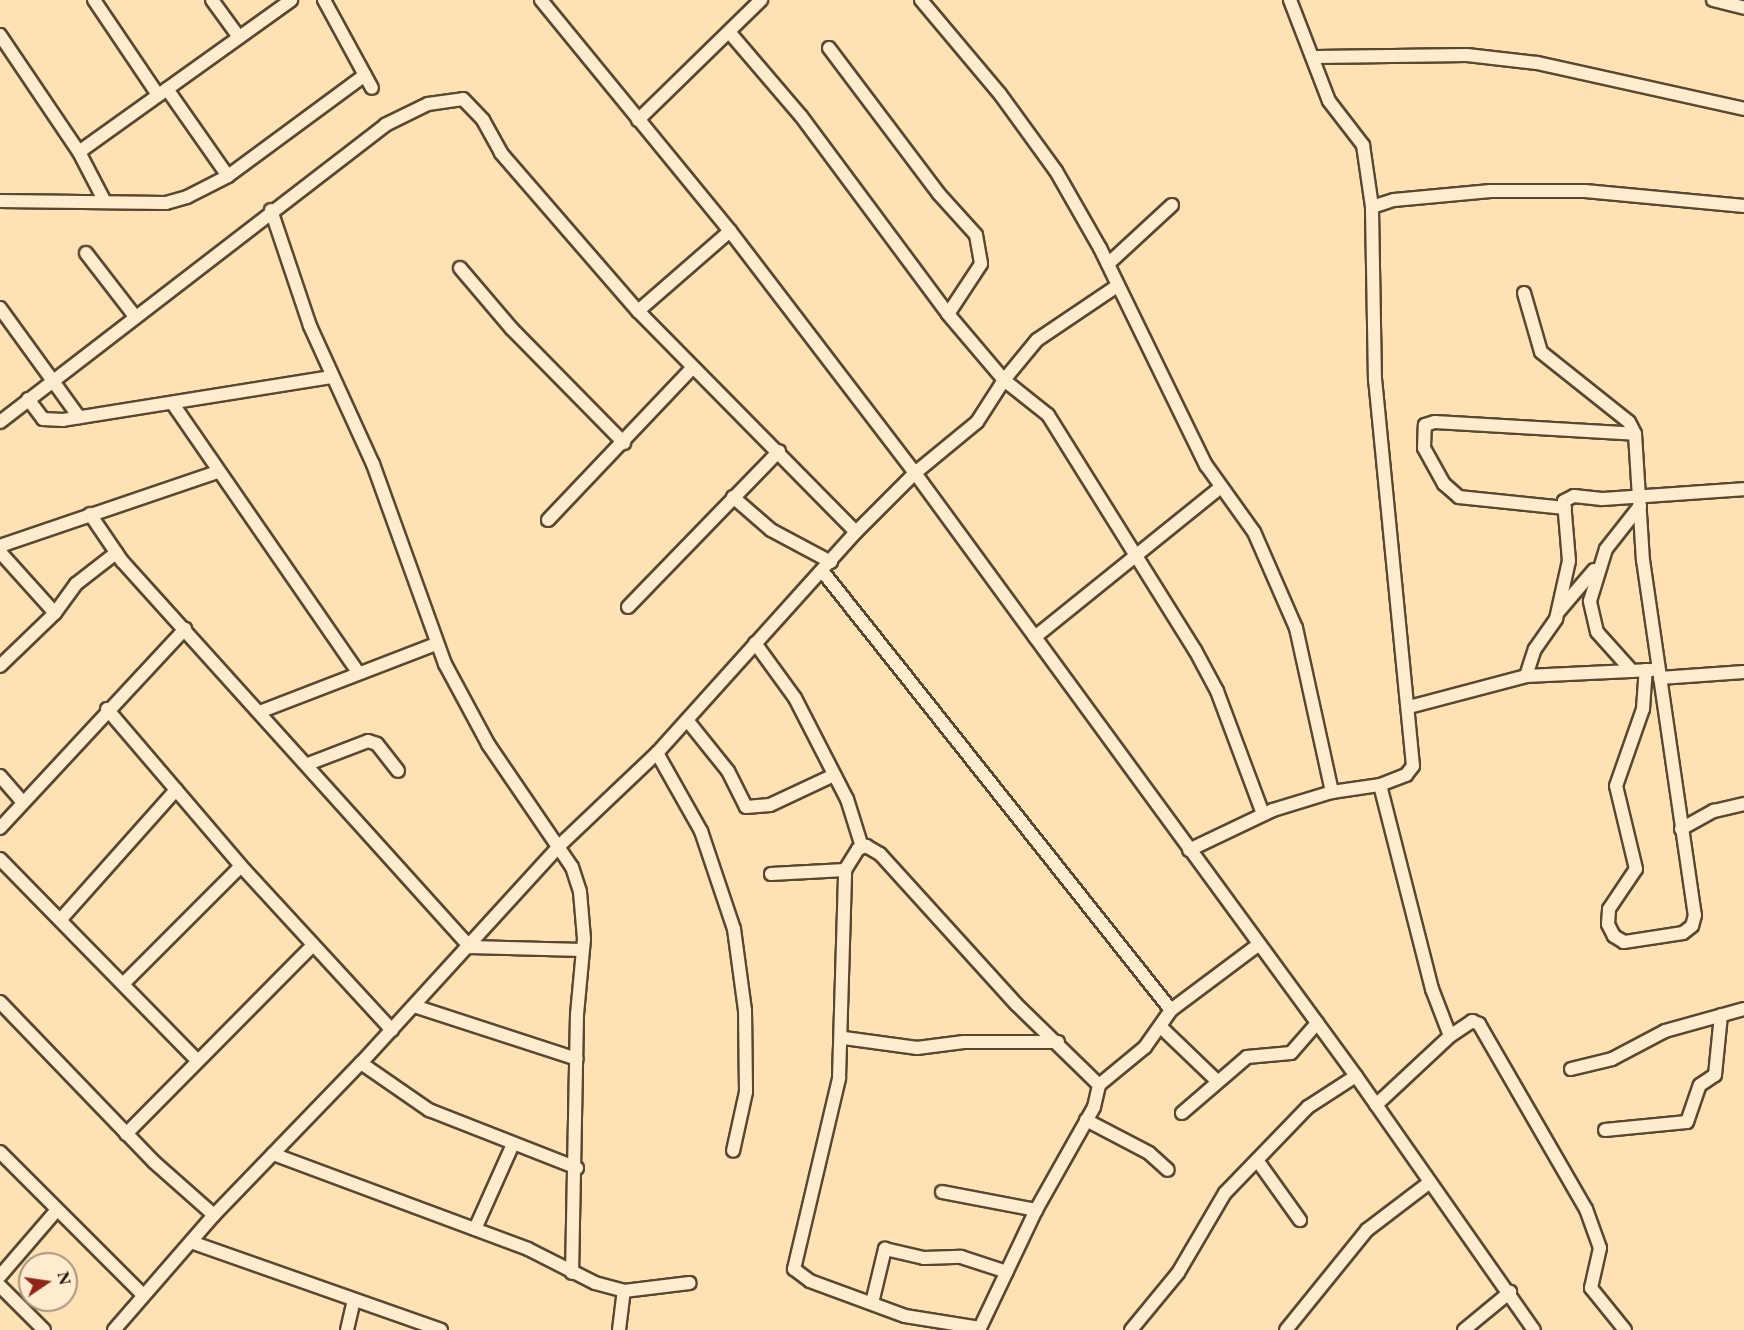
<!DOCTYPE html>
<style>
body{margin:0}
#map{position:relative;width:1744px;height:1330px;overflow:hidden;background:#ffe2b3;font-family:"EB Garamond",serif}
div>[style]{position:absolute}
.roads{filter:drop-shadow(2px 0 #594831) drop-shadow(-2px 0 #594831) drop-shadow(0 2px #594831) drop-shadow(0 -2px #594831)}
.minor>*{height:12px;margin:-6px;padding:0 6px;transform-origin:6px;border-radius:6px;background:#ffecce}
span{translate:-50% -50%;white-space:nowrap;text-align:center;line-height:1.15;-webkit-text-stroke:6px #ffecce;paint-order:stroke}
.north{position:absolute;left:18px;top:1252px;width:60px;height:60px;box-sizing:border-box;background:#ffecce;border:2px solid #a7967e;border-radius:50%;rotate:77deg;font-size:16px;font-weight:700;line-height:24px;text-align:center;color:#221506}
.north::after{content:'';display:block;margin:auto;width:21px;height:27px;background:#8f2418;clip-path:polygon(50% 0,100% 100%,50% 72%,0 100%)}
</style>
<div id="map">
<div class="roads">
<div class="minor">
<i style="left:94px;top:0;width:115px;rotate:56deg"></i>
<i style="left:212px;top:0;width:46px;rotate:53.9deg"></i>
<i style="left:324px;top:0;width:100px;rotate:61.4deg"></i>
<i style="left:541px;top:0;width:298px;rotate:50.7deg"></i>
<i style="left:730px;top:231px;width:305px;rotate:52.6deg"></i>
<i style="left:915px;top:473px;width:747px;rotate:53.82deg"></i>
<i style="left:1356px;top:1076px;width:310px;rotate:55deg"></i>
<i style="left:921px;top:0;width:123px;rotate:50deg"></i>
<i style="left:1000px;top:94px;width:95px;rotate:54deg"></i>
<i style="left:1056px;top:171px;width:89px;rotate:60.3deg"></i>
<i style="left:1100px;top:248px;width:242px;rotate:64deg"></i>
<i style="left:1206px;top:465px;width:82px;rotate:54.4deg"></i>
<i style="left:1254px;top:532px;width:105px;rotate:66.4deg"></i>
<i style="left:1296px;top:628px;width:168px;rotate:77.6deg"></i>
<i style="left:1290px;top:0;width:108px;rotate:68.9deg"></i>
<i style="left:1329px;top:101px;width:56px;rotate:52.3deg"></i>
<i style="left:1363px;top:145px;width:63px;rotate:81.7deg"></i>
<i style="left:1713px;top:0;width:32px;rotate:14deg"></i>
<i style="left:730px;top:33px;width:109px;rotate:49.5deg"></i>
<i style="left:801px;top:116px;width:247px;rotate:53.4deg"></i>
<i style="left:948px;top:314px;width:87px;rotate:49.7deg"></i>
<i style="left:1004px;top:380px;width:56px;rotate:38.5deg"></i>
<i style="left:1048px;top:415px;width:277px;rotate:58deg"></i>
<i style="left:1195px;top:650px;width:47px;rotate:61.8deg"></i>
<i style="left:1217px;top:691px;width:131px;rotate:69.5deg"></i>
<i style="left:0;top:35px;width:141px;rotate:56deg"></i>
<i style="left:79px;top:152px;width:56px;rotate:62.5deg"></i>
<i style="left:829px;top:48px;width:183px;rotate:53deg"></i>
<i style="left:939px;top:194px;width:55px;rotate:47.9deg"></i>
<i style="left:976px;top:235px;width:29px;rotate:80deg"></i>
<i style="left:981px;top:264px;width:60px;rotate:123.4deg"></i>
<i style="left:1316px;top:57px;width:151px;rotate:-0.8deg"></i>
<i style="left:1467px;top:55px;width:70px;rotate:6.5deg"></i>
<i style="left:1537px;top:63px;width:212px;rotate:12.5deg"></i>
<i style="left:167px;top:89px;width:106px;rotate:55deg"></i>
<i style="left:638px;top:120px;width:172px;rotate:-44.3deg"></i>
<i style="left:79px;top:152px;width:261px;rotate:-35.6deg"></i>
<i style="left:0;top:201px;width:166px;rotate:0.7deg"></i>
<i style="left:166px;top:203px;width:22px;rotate:-16deg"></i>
<i style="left:187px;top:197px;width:46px;rotate:-27.1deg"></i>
<i style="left:228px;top:176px;width:170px;rotate:-36.4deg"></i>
<i style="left:271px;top:210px;width:122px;rotate:71.4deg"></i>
<i style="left:310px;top:326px;width:152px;rotate:65.5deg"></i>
<i style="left:373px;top:464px;width:213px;rotate:70.2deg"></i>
<i style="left:445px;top:664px;width:91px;rotate:61.7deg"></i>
<i style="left:488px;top:744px;width:149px;rotate:55.7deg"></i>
<i style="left:572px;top:867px;width:26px;rotate:72deg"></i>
<i style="left:580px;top:892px;width:47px;rotate:85.1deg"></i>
<i style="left:584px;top:939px;width:75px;rotate:95.3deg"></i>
<i style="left:577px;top:1014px;width:259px;rotate:91.1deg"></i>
<i style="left:86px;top:253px;width:78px;rotate:52.3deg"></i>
<i style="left:1108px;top:264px;width:87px;rotate:-42.7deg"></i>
<i style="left:460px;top:268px;width:80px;rotate:49.6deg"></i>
<i style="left:512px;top:329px;width:160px;rotate:45.5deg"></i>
<i style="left:1524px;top:293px;width:61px;rotate:73.9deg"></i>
<i style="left:1541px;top:352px;width:112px;rotate:38.5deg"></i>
<i style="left:1629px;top:422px;width:13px;rotate:63deg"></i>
<i style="left:1635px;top:434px;width:126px;rotate:86.4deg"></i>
<i style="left:1643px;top:560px;width:359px;rotate:81.7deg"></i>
<i style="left:1695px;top:915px;width:11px;rotate:105deg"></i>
<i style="left:1692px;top:926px;width:11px;rotate:142deg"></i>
<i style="left:1683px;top:933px;width:60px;rotate:171.3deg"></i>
<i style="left:1624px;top:942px;width:12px;rotate:-149deg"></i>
<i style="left:1614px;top:936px;width:13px;rotate:-117deg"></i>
<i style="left:1608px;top:924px;width:15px;rotate:-86deg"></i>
<i style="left:1609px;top:909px;width:48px;rotate:-56deg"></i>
<i style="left:1636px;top:869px;width:85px;rotate:-103.5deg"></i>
<i style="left:1616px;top:786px;width:82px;rotate:-70.7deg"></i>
<i style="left:1643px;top:709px;width:39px;rotate:-86deg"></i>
<i style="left:0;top:308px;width:135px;rotate:54.1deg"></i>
<i style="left:638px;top:311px;width:122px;rotate:-41deg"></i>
<i style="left:28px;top:399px;width:25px;rotate:53deg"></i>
<i style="left:43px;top:419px;width:20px;rotate:3deg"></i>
<i style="left:63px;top:420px;width:272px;rotate:-9.1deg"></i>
<i style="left:173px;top:404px;width:324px;rotate:55.4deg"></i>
<i style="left:0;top:422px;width:486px;rotate:-37.6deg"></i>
<i style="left:385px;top:125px;width:48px;rotate:-26deg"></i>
<i style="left:428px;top:104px;width:35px;rotate:-8deg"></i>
<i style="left:463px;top:99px;width:29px;rotate:46deg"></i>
<i style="left:483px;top:120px;width:38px;rotate:61deg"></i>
<i style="left:501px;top:153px;width:209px;rotate:49.1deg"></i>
<i style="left:638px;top:311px;width:310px;rotate:45.4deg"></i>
<i style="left:733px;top:497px;width:50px;rotate:41deg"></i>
<i style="left:771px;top:530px;width:68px;rotate:28.1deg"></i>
<i style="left:1565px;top:508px;width:107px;rotate:-174.1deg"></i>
<i style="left:1459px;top:497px;width:20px;rotate:-139deg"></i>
<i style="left:1444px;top:484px;width:41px;rotate:-119.1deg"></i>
<i style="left:1424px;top:448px;width:23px;rotate:-88deg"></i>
<i style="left:1425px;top:425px;width:10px;rotate:-17deg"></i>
<i style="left:1435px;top:422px;width:200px;rotate:3.4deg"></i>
<i style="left:90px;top:514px;width:57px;rotate:55.8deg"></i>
<i style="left:122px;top:561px;width:520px;rotate:47.96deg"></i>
<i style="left:470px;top:947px;width:112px;rotate:1.5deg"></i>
<i style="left:548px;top:520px;width:209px;rotate:-46.5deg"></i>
<i style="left:0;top:546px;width:229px;rotate:-18.8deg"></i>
<i style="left:0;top:552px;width:82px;rotate:48deg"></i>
<i style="left:823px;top:572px;width:559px;rotate:51.53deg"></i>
<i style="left:628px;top:607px;width:217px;rotate:-45.9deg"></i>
<i style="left:1559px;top:611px;width:54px;rotate:-49.5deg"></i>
<i style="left:1035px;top:637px;width:239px;rotate:-38.9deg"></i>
<i style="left:755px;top:643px;width:68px;rotate:54deg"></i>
<i style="left:795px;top:698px;width:114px;rotate:62.8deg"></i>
<i style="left:847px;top:799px;width:50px;rotate:72.6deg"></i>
<i style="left:0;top:666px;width:76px;rotate:-43.9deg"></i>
<i style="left:55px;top:613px;width:36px;rotate:-54deg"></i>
<i style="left:76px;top:584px;width:51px;rotate:-37.8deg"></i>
<i style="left:1632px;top:671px;width:52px;rotate:-131.9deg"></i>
<i style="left:1597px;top:632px;width:32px;rotate:-103deg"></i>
<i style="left:1590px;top:601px;width:54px;rotate:-72.9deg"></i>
<i style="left:1606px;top:549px;width:55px;rotate:-51.7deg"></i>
<i style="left:1526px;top:676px;width:28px;rotate:-72deg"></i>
<i style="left:1535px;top:649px;width:37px;rotate:-55deg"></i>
<i style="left:1556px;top:619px;width:59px;rotate:-77.4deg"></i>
<i style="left:1569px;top:561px;width:60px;rotate:-94.8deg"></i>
<i style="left:1564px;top:501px;width:11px;rotate:-27deg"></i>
<i style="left:1574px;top:496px;width:28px;rotate:6deg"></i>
<i style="left:1602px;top:499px;width:142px;rotate:-4deg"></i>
<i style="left:1660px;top:678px;width:84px;rotate:-4.1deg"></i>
<i style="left:1409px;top:707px;width:121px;rotate:-14.8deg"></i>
<i style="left:1526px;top:676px;width:126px;rotate:-2.7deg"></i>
<i style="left:107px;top:709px;width:206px;rotate:49.5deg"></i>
<i style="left:241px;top:866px;width:223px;rotate:47.4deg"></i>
<i style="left:262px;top:711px;width:186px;rotate:-21.1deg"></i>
<i style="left:687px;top:720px;width:65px;rotate:51.2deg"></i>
<i style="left:728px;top:771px;width:40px;rotate:63.4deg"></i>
<i style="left:746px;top:807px;width:24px;rotate:-5deg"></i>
<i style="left:770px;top:805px;width:71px;rotate:-25.1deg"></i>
<i style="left:657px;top:753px;width:90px;rotate:60.6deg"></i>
<i style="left:701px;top:831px;width:103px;rotate:71.4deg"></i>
<i style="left:734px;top:929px;width:82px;rotate:82.3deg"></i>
<i style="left:745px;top:1010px;width:82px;rotate:89.3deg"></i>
<i style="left:746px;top:1092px;width:60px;rotate:102.4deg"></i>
<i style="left:308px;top:764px;width:64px;rotate:-21deg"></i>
<i style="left:368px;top:741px;width:9px;rotate:18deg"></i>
<i style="left:377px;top:744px;width:34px;rotate:52deg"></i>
<i style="left:0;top:776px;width:35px;rotate:49deg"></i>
<i style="left:1380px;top:785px;width:211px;rotate:75.7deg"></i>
<i style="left:1432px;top:989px;width:50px;rotate:69deg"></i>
<i style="left:0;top:828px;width:272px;rotate:-47.1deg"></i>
<i style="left:1681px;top:829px;width:38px;rotate:-29deg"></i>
<i style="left:1714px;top:811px;width:31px;rotate:-13deg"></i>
<i style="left:1189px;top:850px;width:93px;rotate:-25.5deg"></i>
<i style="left:1273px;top:810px;width:62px;rotate:-17deg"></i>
<i style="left:1332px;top:792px;width:49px;rotate:-8.3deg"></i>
<i style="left:1380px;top:785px;width:28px;rotate:-21deg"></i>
<i style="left:1406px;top:775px;width:11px;rotate:-52deg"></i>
<i style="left:1413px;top:766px;width:387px;rotate:-95.6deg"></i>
<i style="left:1375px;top:381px;width:174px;rotate:-91deg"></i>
<i style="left:1372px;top:207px;width:23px;rotate:-18deg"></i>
<i style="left:1394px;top:200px;width:97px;rotate:-5.3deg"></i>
<i style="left:1491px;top:191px;width:94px"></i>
<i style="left:1585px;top:191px;width:160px;rotate:5.4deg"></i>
<i style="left:0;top:859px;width:281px;rotate:45.6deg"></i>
<i style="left:771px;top:874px;width:74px;rotate:-3.1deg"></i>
<i style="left:61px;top:919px;width:173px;rotate:-48.3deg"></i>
<i style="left:124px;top:983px;width:165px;rotate:-45deg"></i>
<i style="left:0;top:1002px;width:222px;rotate:46.1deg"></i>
<i style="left:154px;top:1162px;width:80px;rotate:41.5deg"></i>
<i style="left:414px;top:1006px;width:171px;rotate:18deg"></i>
<i style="left:1162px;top:1028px;width:75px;rotate:43.9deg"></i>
<i style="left:844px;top:1038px;width:74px;rotate:7.8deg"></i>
<i style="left:917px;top:1048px;width:47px;rotate:-7.3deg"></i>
<i style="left:964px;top:1042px;width:94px"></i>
<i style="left:361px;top:1063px;width:83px;rotate:34.7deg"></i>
<i style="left:429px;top:1110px;width:159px;rotate:21.4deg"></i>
<i style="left:1571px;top:1069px;width:42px;rotate:-13.7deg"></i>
<i style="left:1612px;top:1059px;width:60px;rotate:-27.8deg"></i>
<i style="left:1665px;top:1031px;width:82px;rotate:-15.6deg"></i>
<i style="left:1376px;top:1105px;width:101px;rotate:-43deg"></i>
<i style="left:1450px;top:1036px;width:27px;rotate:-34deg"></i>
<i style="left:1472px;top:1021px;width:8px;rotate:23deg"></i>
<i style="left:1479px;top:1024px;width:214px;rotate:60deg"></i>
<i style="left:1586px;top:1209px;width:41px;rotate:70.3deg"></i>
<i style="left:1600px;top:1248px;width:41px;rotate:102.7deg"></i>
<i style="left:1591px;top:1288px;width:54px;rotate:51deg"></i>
<i style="left:1182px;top:1113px;width:86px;rotate:-40.7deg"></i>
<i style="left:1247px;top:1057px;width:44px;rotate:-5.2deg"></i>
<i style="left:1291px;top:1053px;width:40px;rotate:-49deg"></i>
<i style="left:1086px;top:1120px;width:71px;rotate:27.6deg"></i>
<i style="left:1149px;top:1153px;width:25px;rotate:42deg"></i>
<i style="left:1605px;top:1130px;width:82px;rotate:-5.6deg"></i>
<i style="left:1687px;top:1122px;width:39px;rotate:-71deg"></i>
<i style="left:1700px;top:1085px;width:18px;rotate:-34deg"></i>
<i style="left:1715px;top:1075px;width:60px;rotate:-84.3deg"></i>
<i style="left:126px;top:1134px;width:266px;rotate:-45.3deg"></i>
<i style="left:0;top:1152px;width:202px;rotate:45deg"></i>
<i style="left:273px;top:1154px;width:272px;rotate:20.4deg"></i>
<i style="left:528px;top:1249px;width:75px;rotate:26.9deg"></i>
<i style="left:595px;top:1283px;width:30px;rotate:15deg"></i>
<i style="left:624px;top:1291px;width:66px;rotate:-6.9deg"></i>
<i style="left:1257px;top:1160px;width:74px;rotate:54.4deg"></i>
<i style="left:942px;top:1192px;width:96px;rotate:10.8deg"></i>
<i style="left:475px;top:1229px;width:93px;rotate:-65.9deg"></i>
<i style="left:191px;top:1242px;width:265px;rotate:19.4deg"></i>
<i style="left:0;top:1276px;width:84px;rotate:-49.3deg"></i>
<i style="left:0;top:1286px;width:62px;rotate:45deg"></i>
<i style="left:872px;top:1303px;width:56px;rotate:-76.5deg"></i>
<i style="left:885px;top:1249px;width:40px;rotate:13deg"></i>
<i style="left:924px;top:1258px;width:37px;rotate:-2deg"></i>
<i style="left:961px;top:1257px;width:48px;rotate:18.1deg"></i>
<i style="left:980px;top:1328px;width:76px;rotate:-170.9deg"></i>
<i style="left:905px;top:1316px;width:101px;rotate:-159.8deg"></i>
<i style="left:810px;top:1281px;width:20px;rotate:-143deg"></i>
<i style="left:794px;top:1269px;width:196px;rotate:-76.7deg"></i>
<i style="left:839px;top:1078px;width:208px;rotate:-88.3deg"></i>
<i style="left:845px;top:870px;width:25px;rotate:-58deg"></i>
<i style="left:858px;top:849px;width:9px;rotate:-21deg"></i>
<i style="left:866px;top:846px;width:16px;rotate:30deg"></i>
<i style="left:880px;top:854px;width:202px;rotate:47.8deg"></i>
<i style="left:1016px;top:1004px;width:116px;rotate:44.3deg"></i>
<i style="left:114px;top:1330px;width:152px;rotate:-49deg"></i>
<i style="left:214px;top:1215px;width:211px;rotate:-46deg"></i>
<i style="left:361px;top:1063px;width:294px;rotate:-47.6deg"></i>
<i style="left:559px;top:846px;width:135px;rotate:-43.5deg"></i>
<i style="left:657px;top:753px;width:297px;rotate:-48deg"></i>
<i style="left:856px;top:532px;width:83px;rotate:-45deg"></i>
<i style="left:915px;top:473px;width:80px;rotate:-39.4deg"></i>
<i style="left:977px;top:422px;width:50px;rotate:-57.3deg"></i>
<i style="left:1004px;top:380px;width:52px;rotate:-50.5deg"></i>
<i style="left:1037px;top:340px;width:97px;rotate:-34deg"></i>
<i style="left:347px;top:1330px;width:31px;rotate:-77deg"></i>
<i style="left:619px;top:1330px;width:39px;rotate:-83deg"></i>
<i style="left:979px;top:1330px;width:133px;rotate:-64.6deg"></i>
<i style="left:1036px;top:1210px;width:118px;rotate:-60.6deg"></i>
<i style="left:1094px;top:1107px;width:23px;rotate:-77deg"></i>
<i style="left:1099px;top:1085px;width:60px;rotate:-39.6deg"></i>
<i style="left:1145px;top:1047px;width:45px;rotate:-54.9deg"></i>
<i style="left:1171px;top:1010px;width:109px;rotate:-36.8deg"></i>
<i style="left:1131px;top:1330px;width:74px;rotate:-50.5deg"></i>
<i style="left:1178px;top:1273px;width:93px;rotate:-59.6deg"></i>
<i style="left:1225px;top:1193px;width:120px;rotate:-46deg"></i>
<i style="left:1308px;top:1107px;width:57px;rotate:-32.9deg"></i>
<i style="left:1286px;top:1330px;width:129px;rotate:-51deg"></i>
<i style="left:1367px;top:1230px;width:79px;rotate:-37.3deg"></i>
<i style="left:1464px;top:1330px;width:60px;rotate:-39.6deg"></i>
</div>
</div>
<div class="north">N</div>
</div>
